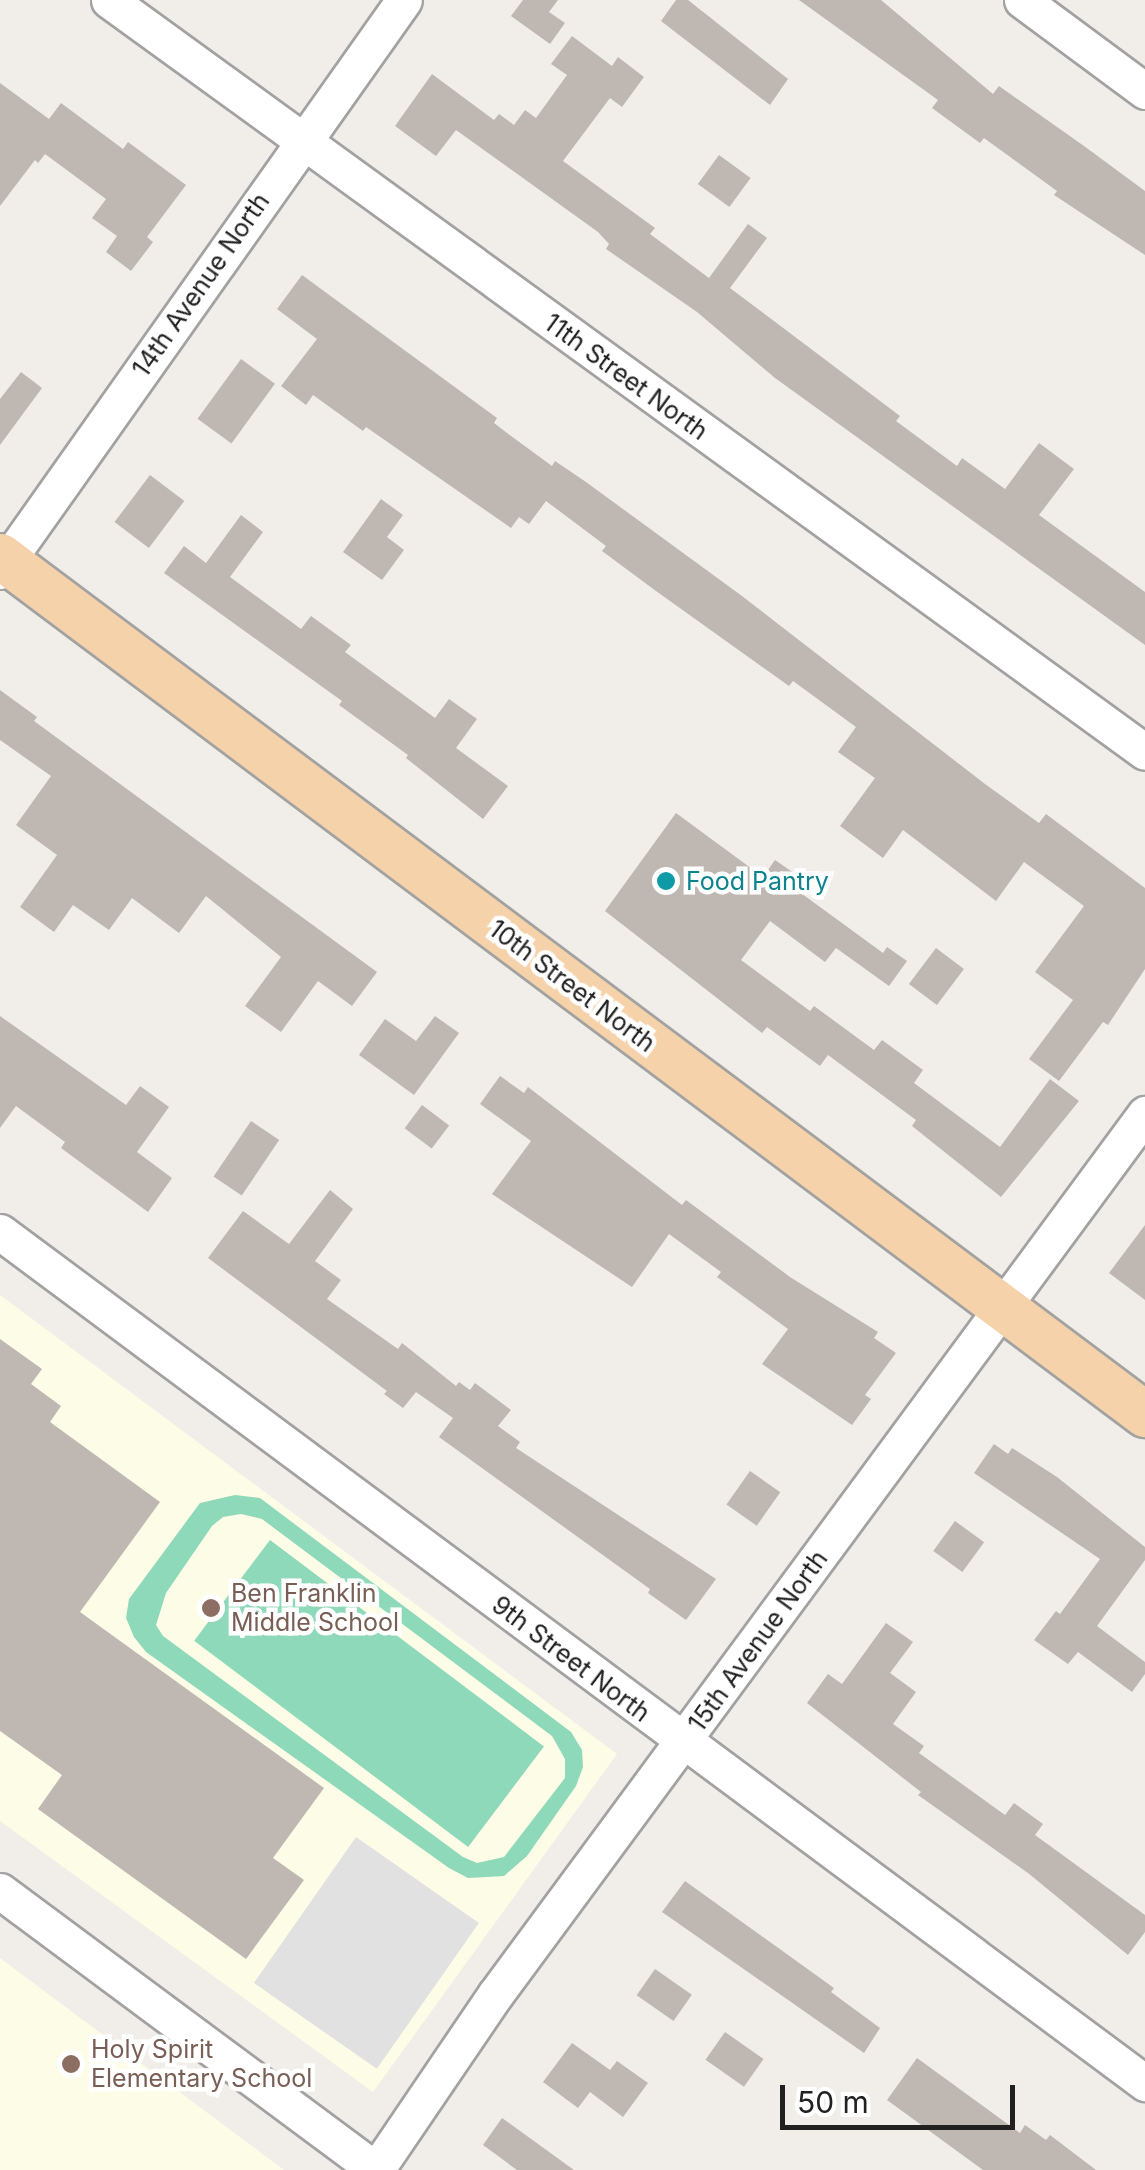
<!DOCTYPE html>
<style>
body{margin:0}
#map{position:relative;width:1145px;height:2170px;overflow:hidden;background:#f1eee9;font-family:Inter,sans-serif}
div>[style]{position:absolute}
.education>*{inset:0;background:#fdfce6}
.pitch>*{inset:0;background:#8ed9b9;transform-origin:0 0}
.parking>*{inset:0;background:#e1e1e1;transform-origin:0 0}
.building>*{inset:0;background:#beb7b2;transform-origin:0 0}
.roads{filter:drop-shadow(2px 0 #a2a2a2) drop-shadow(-2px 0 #a2a2a2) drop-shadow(0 2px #a2a2a2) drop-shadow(0 -2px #a2a2a2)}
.minor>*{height:35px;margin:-17.5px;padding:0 17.5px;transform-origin:17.5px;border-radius:17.5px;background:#fff}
.major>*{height:45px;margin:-22.5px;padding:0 22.5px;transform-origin:22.5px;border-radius:22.5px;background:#f5d2aa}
.dots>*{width:28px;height:28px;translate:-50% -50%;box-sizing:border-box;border:5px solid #fff;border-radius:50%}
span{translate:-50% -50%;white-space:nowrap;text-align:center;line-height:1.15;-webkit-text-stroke:9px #fff;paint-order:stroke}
.street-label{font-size:25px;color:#212121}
.culture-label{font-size:25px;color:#0d838f}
.left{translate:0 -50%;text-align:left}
.education-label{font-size:25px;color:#785e54}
.scale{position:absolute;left:780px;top:2085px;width:235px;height:45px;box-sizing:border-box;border:5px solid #212121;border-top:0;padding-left:12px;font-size:30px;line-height:35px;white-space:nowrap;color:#212121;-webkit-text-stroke:8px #fff;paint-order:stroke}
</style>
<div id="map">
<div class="education">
<i style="clip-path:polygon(0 1295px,617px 1754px,373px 2092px,0 1821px)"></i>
<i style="clip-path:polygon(0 1958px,284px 2170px,0 2170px)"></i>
</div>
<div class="pitch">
<i style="clip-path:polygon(evenodd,235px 1495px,260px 1498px,571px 1732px,582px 1750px,583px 1767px,576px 1786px,527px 1856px,504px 1876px,468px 1878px,449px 1868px,146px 1652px,134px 1637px,126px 1618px,129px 1599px,200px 1503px,235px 1495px,241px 1514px,262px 1519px,552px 1736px,565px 1759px,565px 1778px,504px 1857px,477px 1863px,463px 1857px,163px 1636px,156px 1625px,166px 1593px,212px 1526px,223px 1517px,241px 1514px)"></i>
<i style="left:270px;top:1540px;width:343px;height:126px;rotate:37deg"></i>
</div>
<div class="parking">
<i style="left:356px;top:1837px;width:150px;height:178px;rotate:35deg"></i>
</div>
<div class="building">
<i style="clip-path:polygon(523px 0,558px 0,549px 12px,565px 23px,550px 44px,511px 16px)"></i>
<i style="clip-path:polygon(676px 0,688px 0,788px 79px,770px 105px,661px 21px)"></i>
<i style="clip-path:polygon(799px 0,881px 0,993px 94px,999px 86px,1084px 146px,1145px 191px,1145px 255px,1054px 195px,1057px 191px,984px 138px,980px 143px,932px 108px,938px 100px)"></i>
<i style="clip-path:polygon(572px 36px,612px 66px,618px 57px,644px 77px,622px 107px,610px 98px,563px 161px,655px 228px,650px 234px,709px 278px,748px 224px,767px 238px,730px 288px,900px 416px,896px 421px,957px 466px,962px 458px,1005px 489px,1039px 443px,1074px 469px,1039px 515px,1145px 592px,1145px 645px,775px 378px,697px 312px,606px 249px,609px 244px,598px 232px,456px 130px,436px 156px,395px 126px,432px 74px,494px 120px,499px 114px,514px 125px,525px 110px,536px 118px,567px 75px,551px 64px)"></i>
<i style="clip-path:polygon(0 83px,49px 119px,61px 103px,123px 149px,128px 142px,186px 185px,147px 237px,153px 242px,131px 271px,106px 252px,117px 236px,92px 218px,106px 199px,45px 154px,38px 163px,35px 160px,0 206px)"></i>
<i style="left:719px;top:155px;width:39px;height:36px;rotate:36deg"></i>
<i style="clip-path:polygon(302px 275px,497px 418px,494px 423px,507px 433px,552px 466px,555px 461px,586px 482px,742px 596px,985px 784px,1039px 823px,1046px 814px,1145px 888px,1145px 969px,1108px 1025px,1103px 1022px,1059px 1081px,1029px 1059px,1073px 1000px,1035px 972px,1084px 906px,1024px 862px,996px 901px,903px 830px,883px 858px,840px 826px,875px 778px,838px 752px,856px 727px,793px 681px,789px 686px,656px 591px,602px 551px,606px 546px,546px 501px,529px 524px,519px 517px,511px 528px,366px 427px,363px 431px,313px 395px,306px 405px,281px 386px,317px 339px,277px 309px)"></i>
<i style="left:241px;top:359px;width:42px;height:74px;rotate:36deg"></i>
<i style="clip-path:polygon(21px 372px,42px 388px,0 445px,0 399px)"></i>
<i style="left:150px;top:475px;width:43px;height:59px;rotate:37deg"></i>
<i style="clip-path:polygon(381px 499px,403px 515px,387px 537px,404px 550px,382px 580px,343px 552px)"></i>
<i style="clip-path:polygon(241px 515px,263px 532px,230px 577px,301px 629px,311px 616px,351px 645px,345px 652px,435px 718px,449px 699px,477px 719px,456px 748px,508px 786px,483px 819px,406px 758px,408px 755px,339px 705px,342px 701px,164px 573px,184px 546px,206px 563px)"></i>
<i style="clip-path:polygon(0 690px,37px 717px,34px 721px,377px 972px,352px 1006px,318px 981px,281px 1032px,245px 1006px,281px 957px,206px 896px,179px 933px,132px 898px,109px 930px,73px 905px,54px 932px,20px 907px,57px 855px,16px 825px,51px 776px,0 740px)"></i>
<i style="clip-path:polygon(676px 813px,763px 877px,775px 860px,801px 878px,794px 888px,883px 953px,887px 947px,907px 961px,889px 986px,836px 948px,825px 962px,770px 921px,741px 960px,810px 1011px,814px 1006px,874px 1050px,882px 1040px,923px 1070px,914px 1083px,1000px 1147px,1050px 1079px,1079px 1101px,1001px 1197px,912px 1126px,916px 1120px,828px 1055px,820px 1066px,767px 1027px,762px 1033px,605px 911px)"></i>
<i style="left:936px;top:948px;width:35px;height:45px;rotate:37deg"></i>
<i style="clip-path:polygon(0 1016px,126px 1105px,140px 1086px,169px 1107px,137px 1152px,172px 1178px,148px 1212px,61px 1148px,65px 1142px,16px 1106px,0 1128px)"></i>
<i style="clip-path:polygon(435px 1016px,459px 1033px,414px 1095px,359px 1055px,385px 1019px,416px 1041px)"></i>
<i style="clip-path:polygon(500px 1076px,524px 1093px,528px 1087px,682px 1205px,686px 1200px,790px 1277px,878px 1332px,874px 1338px,896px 1353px,865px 1395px,871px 1399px,852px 1425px,762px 1364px,788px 1329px,717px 1277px,721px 1272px,669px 1234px,632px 1287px,492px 1194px,531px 1141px,480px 1104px)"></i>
<i style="left:422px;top:1105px;width:34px;height:29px;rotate:37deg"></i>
<i style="left:251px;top:1121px;width:34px;height:67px;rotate:34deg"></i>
<i style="clip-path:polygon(330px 1190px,353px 1209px,315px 1261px,341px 1280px,327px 1299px,398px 1349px,402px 1343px,456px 1386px,459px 1382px,470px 1390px,475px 1383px,511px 1410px,498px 1426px,520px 1442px,516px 1448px,716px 1579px,686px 1620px,648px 1593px,650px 1589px,439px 1437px,453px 1418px,416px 1392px,403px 1408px,384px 1394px,387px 1391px,208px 1258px,243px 1211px,289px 1244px)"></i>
<i style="clip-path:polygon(1145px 1225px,1145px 1300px,1109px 1273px)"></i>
<i style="clip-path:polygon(0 1339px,42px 1369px,31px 1384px,61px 1406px,50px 1422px,160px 1502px,80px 1612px,324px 1788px,273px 1858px,304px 1880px,246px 1959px,38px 1809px,62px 1775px,0 1731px)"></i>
<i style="clip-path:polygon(994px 1444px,1008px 1454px,1012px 1448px,1057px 1477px,1145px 1547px,1145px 1560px,1097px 1626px,1145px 1662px,1145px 1674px,1132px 1692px,1078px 1652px,1068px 1664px,1034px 1640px,1056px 1611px,1060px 1614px,1100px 1559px,974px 1473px)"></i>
<i style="left:750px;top:1471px;width:37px;height:41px;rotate:35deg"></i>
<i style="left:955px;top:1521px;width:36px;height:37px;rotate:36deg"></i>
<i style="clip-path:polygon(886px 1623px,913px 1642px,890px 1673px,916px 1692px,893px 1724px,924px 1746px,919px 1753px,1005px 1815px,1014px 1803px,1043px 1824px,1035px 1835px,1145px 1915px,1145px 1932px,1128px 1955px,1028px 1873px,918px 1795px,921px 1792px,807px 1703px,828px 1674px,842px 1684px)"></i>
<i style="clip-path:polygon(685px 1881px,834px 1988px,831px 1992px,880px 2028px,864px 2053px,662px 1912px)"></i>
<i style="left:655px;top:1969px;width:45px;height:32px;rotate:35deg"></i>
<i style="left:725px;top:2032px;width:47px;height:34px;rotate:35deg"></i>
<i style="clip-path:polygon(572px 2043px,610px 2070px,617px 2061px,648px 2083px,623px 2117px,590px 2092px,578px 2108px,543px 2082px)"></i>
<i style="clip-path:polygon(917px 2058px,1020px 2133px,1025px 2125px,1046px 2140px,1050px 2135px,1096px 2170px,983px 2170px,887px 2100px)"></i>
<i style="clip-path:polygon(502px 2118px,574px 2170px,517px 2170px,483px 2145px)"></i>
</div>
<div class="roads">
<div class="minor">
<i style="left:109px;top:0;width:1280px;rotate:35.97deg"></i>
<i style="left:1022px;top:0;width:153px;rotate:36.5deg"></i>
<i style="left:0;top:571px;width:699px;rotate:-54.72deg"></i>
<i style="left:0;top:1232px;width:1427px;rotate:36.62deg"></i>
<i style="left:0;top:1891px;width:468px;rotate:36.6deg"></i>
<i style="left:376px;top:2170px;width:212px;rotate:-55.8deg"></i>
<i style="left:495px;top:1995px;width:1095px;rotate:-53.58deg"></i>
</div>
<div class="major">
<i style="left:0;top:556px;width:1431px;rotate:36.85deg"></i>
</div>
</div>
<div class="dots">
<i style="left:666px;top:881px;background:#0f9aa8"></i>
<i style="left:211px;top:1608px;background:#8d6e63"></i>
<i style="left:71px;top:2064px;background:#8d6e63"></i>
</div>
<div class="street-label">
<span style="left:201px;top:285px;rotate:-55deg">14th Avenue North</span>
<span style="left:626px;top:377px;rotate:36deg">11th Street North</span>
<span style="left:572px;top:986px;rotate:37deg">10th Street North</span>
<span style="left:758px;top:1641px;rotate:-54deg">15th Avenue North</span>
<span style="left:571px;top:1659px;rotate:37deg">9th Street North</span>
</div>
<div class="culture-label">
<span class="left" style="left:686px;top:881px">Food Pantry</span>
</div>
<div class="education-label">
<span class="left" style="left:231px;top:1608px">Ben Franklin<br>Middle School</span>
<span class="left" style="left:91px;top:2064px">Holy Spirit<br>Elementary School</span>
</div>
<div class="scale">50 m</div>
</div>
